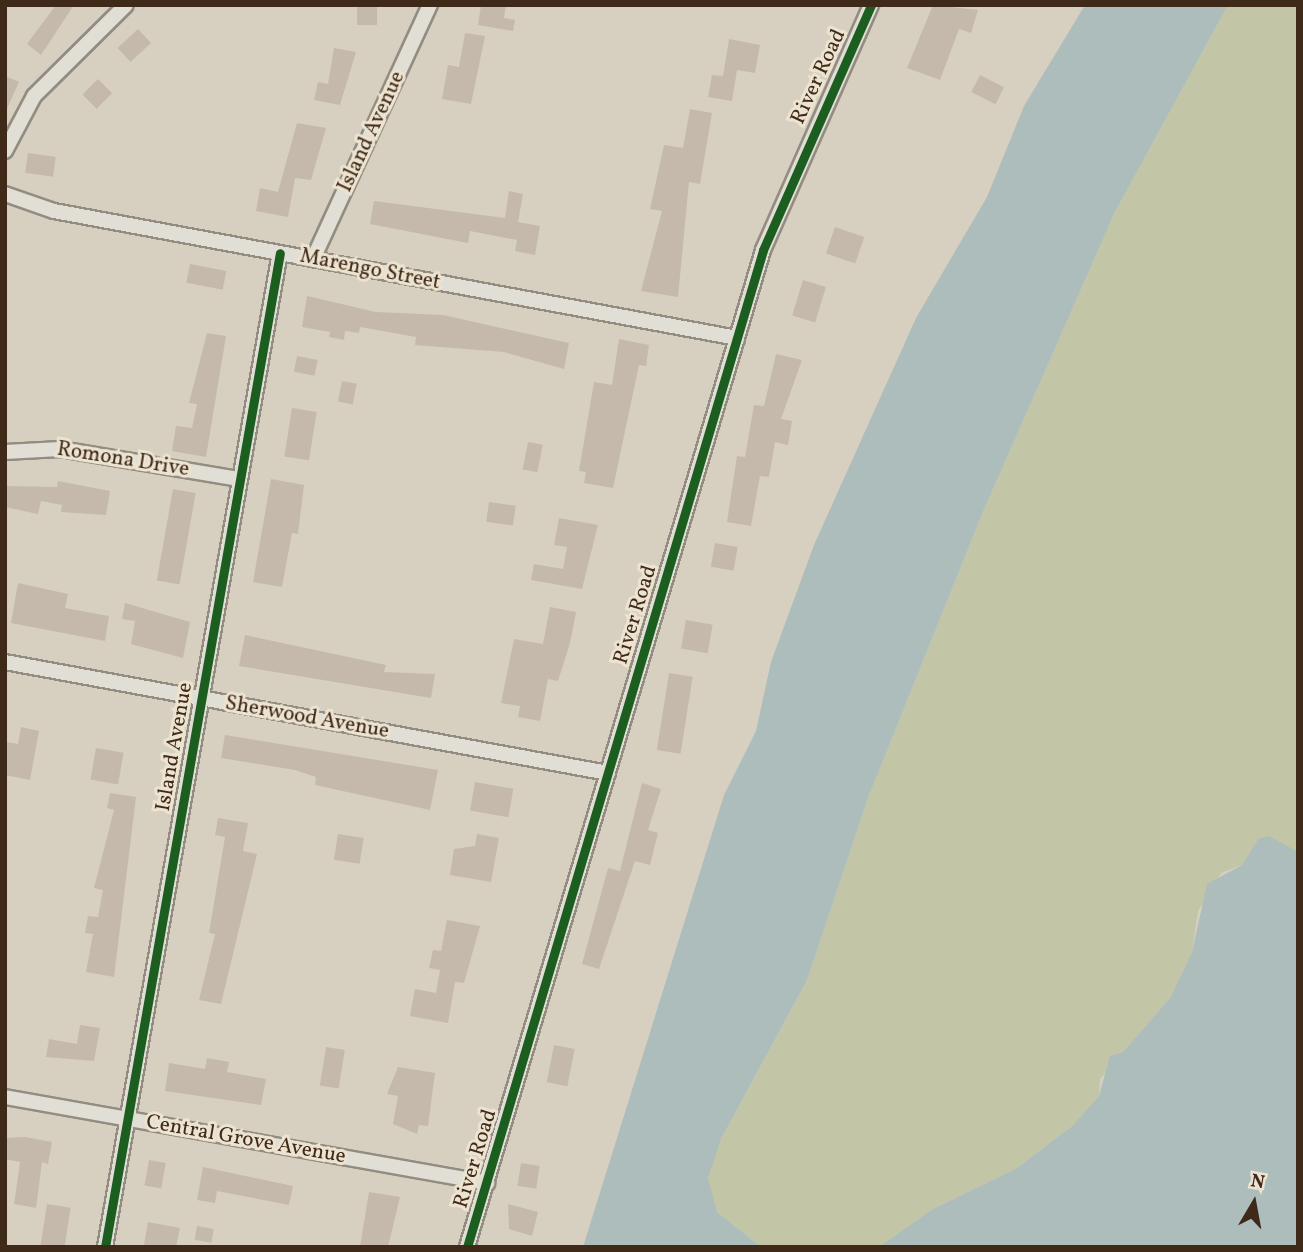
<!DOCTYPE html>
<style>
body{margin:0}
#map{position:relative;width:1303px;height:1252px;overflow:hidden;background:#d7d0c1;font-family:Vollkorn,serif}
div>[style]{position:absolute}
.green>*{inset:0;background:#c2c6a6}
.water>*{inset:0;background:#acbdbc}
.building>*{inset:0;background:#c5b9ac;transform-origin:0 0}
.roads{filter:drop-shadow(2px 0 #938c81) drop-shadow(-2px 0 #938c81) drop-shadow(0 2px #938c81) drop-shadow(0 -2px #938c81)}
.minor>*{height:14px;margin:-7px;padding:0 7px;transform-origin:7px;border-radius:7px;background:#e1ded5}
.cycleway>*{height:9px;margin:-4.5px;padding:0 4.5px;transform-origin:4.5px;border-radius:4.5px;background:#1b5e20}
span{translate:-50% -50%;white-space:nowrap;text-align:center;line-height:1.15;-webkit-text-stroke:6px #ece3d0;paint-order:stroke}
.street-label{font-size:21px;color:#3f2919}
.frame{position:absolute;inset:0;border:7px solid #3f2919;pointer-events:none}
.north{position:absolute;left:1219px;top:1168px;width:70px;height:70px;-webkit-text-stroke:5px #ece3d0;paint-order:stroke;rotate:10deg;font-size:19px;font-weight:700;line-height:28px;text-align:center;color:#3f2919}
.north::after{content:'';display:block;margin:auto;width:24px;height:32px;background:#3f2919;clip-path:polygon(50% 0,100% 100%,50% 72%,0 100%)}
</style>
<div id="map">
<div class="green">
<i style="clip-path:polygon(1228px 5px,1298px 5px,1298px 852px,1258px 839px,1242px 865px,1221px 873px,1198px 911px,1192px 952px,1170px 998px,1100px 1079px,1099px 1096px,1072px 1126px,1017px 1168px,931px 1210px,879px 1247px,761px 1247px,717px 1212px,707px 1178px,721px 1139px,807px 980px,868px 798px,982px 514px,1115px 212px)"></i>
</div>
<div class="water">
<i style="clip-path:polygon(1085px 5px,1228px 5px,1115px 212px,982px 514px,868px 798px,807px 980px,721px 1139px,708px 1178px,717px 1212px,761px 1247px,583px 1247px,724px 795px,756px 731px,771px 662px,814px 545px,916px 318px,987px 197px,1024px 106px)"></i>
<i style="clip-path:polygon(1269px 836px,1298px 852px,1298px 1247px,879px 1247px,931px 1210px,1017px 1168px,1072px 1126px,1099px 1096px,1110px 1056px,1123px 1052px,1170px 998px,1192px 952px,1207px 884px,1242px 865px,1258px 839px)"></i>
</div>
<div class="building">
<i style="clip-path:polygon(56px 5px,74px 5px,41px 55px,27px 44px)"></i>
<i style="left:357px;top:5px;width:20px;height:20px"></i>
<i style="clip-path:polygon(481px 5px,506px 5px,504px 18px,515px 20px,513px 31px,478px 25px)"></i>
<i style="clip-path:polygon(933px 5px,978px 10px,971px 33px,959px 29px,940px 80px,907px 68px)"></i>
<i style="left:138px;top:29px;width:19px;height:28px;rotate:47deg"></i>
<i style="clip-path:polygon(465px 33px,485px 36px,471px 104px,442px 99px,448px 65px,459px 67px)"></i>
<i style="clip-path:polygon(729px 39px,760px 45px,755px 73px,737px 70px,732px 101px,708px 97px,712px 75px,723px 76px)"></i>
<i style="clip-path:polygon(334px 48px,356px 52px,340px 105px,314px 100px,318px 82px,328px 84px)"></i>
<i style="left:980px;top:75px;width:27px;height:19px;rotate:27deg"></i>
<i style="clip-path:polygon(5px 76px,19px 82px,5px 113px)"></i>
<i style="left:98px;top:79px;width:20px;height:22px;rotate:45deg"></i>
<i style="clip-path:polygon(690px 109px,712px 113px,700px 184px,689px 182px,678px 297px,641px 291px,662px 211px,650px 209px,664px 145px,683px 148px)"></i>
<i style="clip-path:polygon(297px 123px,326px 128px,311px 180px,295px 178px,288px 217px,256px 211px,260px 188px,278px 192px)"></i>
<i style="left:28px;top:153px;width:28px;height:20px;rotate:8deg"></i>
<i style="clip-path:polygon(509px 191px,523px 194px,518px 222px,540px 226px,535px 255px,515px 251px,517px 240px,470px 231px,468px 243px,370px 224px,374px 201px,505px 218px)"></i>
<i style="left:835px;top:227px;width:31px;height:28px;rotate:19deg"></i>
<i style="left:190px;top:264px;width:37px;height:19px;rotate:11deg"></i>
<i style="left:803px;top:280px;width:24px;height:37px;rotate:17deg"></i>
<i style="clip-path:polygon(307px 296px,376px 312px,443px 315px,569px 343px,564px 369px,504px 352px,415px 345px,416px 337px,360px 327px,359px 333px,345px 331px,344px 340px,329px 337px,330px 332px,302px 327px)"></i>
<i style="clip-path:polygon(207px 333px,226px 336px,206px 457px,172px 451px,176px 426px,192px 428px,197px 404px,189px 403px)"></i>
<i style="clip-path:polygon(619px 339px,649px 345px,646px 366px,639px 365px,613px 488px,584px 483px,586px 472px,579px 471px,594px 382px,612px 385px)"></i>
<i style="clip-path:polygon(776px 354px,802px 360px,781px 419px,792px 421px,788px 445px,775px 442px,769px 477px,760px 476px,751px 526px,727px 522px,737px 456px,745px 457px,754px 405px,764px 406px)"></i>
<i style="left:297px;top:356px;width:21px;height:16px;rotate:11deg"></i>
<i style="left:342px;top:381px;width:15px;height:21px;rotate:11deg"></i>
<i style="left:292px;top:408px;width:25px;height:49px;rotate:9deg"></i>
<i style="left:528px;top:442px;width:15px;height:28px;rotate:11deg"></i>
<i style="clip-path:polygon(271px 479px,304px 485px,298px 534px,292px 533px,282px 587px,253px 582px)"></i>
<i style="clip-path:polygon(58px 481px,110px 491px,106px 515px,61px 512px,62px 505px,41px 501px,38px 514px,5px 507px,5px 486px,57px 487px)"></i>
<i style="left:173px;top:489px;width:23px;height:93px;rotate:10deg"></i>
<i style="left:489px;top:502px;width:27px;height:20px;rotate:8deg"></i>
<i style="clip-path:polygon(559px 518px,598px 525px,582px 589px,531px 580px,534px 564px,563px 569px,567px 547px,554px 545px)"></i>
<i style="left:715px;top:543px;width:23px;height:24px;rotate:10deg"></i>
<i style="clip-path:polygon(18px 583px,68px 594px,65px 608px,109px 616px,105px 641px,11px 623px)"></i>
<i style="clip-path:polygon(125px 603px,190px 622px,183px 658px,131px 644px,135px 621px,122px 619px)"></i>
<i style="clip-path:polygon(550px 607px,576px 612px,570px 643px,558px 681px,548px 679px,540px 721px,518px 717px,520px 706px,501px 703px,514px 639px,543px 644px)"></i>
<i style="left:686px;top:620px;width:27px;height:29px;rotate:10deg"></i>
<i style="clip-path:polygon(245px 635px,386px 665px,384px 672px,435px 674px,431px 698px,239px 666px)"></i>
<i style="left:669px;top:673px;width:24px;height:78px;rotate:9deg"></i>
<i style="clip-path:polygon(21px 727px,39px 731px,30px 780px,5px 775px,6px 742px,18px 744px)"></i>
<i style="clip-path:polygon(225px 735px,438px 770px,430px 810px,315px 785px,316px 777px,295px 770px,221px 758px)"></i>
<i style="left:96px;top:748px;width:28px;height:32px;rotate:10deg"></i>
<i style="left:475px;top:782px;width:39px;height:29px;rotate:10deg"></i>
<i style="clip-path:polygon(642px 783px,661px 789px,648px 830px,658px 833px,650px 865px,635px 861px,599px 969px,582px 964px,608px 868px,620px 871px)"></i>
<i style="clip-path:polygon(110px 793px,136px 797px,114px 977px,86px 972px,93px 934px,85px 933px,88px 916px,98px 917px,103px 890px,94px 888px,114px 810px,107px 808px)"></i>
<i style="clip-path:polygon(218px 818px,248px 823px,243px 851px,257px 854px,221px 1004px,199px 1000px,215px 934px,209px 933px,225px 837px,215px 835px)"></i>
<i style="left:338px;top:834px;width:26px;height:26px;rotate:9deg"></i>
<i style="clip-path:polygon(477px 834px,499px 838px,491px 882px,450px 875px,454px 849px,475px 846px)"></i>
<i style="clip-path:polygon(447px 920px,480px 926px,464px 983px,455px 982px,448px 1023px,410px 1016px,415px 989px,436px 993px,440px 970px,429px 968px,433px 950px,441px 951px)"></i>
<i style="clip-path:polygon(80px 1025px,100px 1028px,94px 1061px,46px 1057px,49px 1039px,77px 1044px)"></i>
<i style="left:554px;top:1045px;width:21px;height:38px;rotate:11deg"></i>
<i style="left:326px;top:1047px;width:19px;height:39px;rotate:9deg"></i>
<i style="clip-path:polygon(207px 1058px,229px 1062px,227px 1072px,266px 1079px,261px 1105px,165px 1091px,169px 1063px,205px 1069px)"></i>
<i style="clip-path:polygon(398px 1067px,435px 1073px,428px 1126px,419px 1125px,417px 1134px,393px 1124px,398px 1096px,387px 1094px)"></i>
<i style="clip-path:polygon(25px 1137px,52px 1142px,48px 1164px,42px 1162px,36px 1208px,14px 1204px,20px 1162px,5px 1159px,5px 1138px)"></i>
<i style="left:149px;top:1160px;width:17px;height:26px;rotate:10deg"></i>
<i style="left:521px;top:1163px;width:19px;height:23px;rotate:9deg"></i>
<i style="clip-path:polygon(203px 1167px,293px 1186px,289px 1205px,217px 1191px,215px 1203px,197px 1200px)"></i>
<i style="clip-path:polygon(369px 1192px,400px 1197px,388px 1247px,360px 1247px)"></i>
<i style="left:47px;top:1204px;width:24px;height:44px;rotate:9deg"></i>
<i style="clip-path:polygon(508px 1204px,538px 1212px,532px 1236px,509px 1229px)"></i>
<i style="clip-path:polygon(148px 1222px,180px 1228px,176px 1247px,144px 1245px)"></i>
<i style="left:197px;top:1226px;width:17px;height:14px;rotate:10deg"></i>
</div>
<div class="roads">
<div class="minor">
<i style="left:5px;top:151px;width:62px;rotate:-62.2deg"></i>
<i style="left:34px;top:96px;width:129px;rotate:-44.7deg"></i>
<i style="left:5px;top:194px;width:52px;rotate:19.1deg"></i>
<i style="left:54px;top:211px;width:695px;rotate:10.53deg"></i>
<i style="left:313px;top:259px;width:280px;rotate:-65.3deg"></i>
<i style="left:5px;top:452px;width:55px;rotate:-3.1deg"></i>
<i style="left:60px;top:449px;width:182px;rotate:9.5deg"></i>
<i style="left:5px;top:662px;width:613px;rotate:10.43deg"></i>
<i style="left:5px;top:1097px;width:490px;rotate:10.1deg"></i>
<i style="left:105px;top:1247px;width:1009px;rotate:-80.02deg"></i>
<i style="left:467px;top:1247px;width:1040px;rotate:-73.46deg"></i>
<i style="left:763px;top:250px;width:268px;rotate:-66.2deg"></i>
</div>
</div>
<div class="cycleway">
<i style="left:105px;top:1247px;width:1009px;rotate:-80.02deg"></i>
<i style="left:467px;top:1247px;width:1040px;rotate:-73.46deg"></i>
<i style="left:763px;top:250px;width:268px;rotate:-66.2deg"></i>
</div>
<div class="street-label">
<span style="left:819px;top:77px;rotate:-65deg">River Road</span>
<span style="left:372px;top:132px;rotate:-65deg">Island Avenue</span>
<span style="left:370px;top:270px;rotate:11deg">Marengo Street</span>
<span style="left:123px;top:460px;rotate:9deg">Romona Drive</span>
<span style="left:636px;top:615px;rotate:-73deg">River Road</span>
<span style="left:307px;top:718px;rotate:10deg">Sherwood Avenue</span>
<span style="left:175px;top:747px;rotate:-80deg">Island Avenue</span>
<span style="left:246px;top:1140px;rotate:10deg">Central Grove Avenue</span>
<span style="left:476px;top:1159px;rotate:-73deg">River Road</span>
</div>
<div class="frame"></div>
<div class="north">N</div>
</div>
